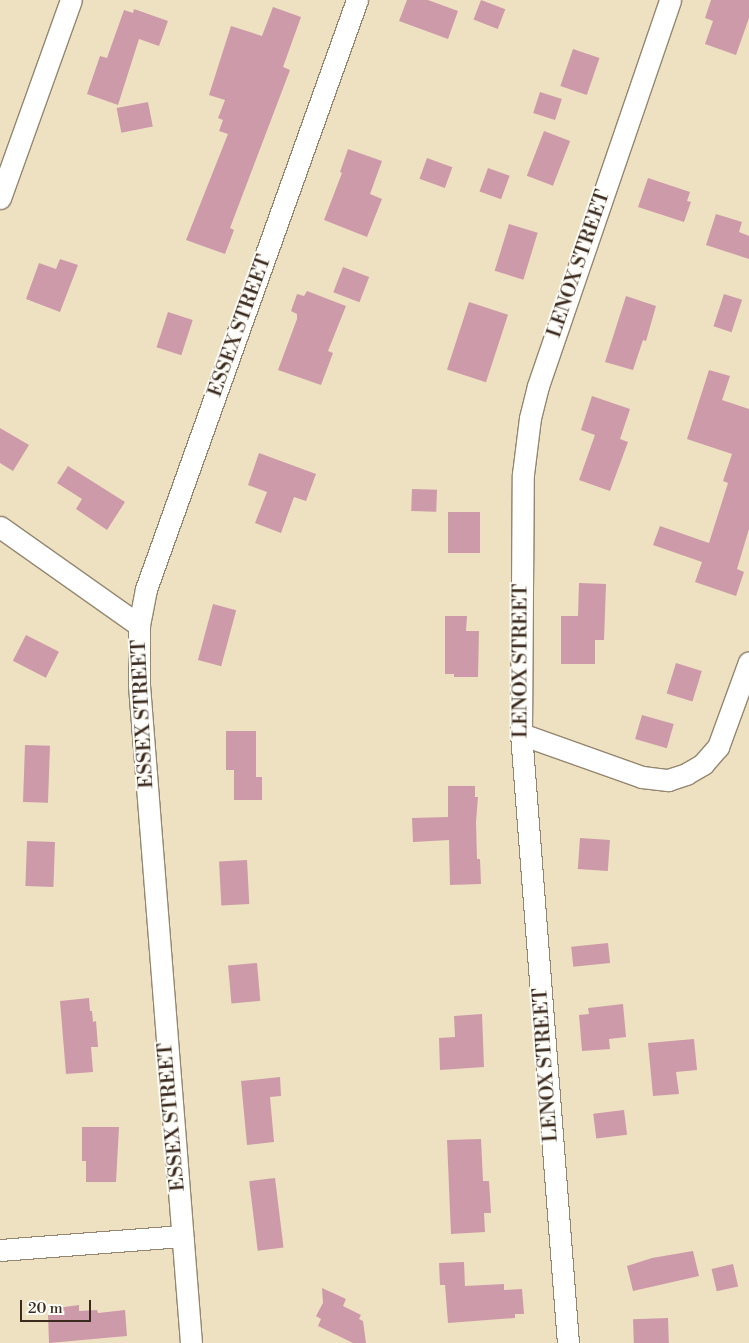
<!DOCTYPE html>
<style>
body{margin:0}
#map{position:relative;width:749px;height:1343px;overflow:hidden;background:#eee1c1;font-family:"Libre Bodoni",serif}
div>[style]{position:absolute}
.building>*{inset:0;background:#cd9aa9;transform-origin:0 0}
.roads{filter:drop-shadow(1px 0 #948670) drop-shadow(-1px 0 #948670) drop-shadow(0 1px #948670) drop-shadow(0 -1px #948670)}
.street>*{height:21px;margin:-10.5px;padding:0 10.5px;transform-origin:10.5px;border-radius:10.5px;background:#fff}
span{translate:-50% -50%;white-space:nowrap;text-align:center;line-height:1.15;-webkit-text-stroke:4px #fdfcf7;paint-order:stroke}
.street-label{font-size:20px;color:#3b2a1e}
.scale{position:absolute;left:20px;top:1300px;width:71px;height:22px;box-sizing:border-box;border:2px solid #3b2a1e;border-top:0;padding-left:6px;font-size:15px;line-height:18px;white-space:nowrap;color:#3b2a1e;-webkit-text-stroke:4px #fdfcf7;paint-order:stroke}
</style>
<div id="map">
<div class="building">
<i style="clip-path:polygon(407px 0,428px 0,458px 11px,448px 39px,399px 21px)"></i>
<i style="left:481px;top:0;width:26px;height:21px;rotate:21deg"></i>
<i style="clip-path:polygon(711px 0,749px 0,749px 18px,736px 55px,705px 44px,713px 21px,705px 18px)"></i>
<i style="clip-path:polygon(273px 7px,301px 17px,283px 67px,290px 70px,230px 228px,234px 230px,225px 254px,186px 240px,228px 134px,219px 131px,223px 120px,218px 118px,225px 100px,209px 95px,231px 26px,262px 36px)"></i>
<i style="clip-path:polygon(134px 9px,168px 21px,159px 46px,139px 39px,118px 105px,87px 94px,100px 56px,107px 58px,124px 10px,133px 13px)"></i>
<i style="left:573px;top:49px;width:28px;height:39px;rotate:19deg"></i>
<i style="left:540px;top:92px;width:23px;height:22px;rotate:18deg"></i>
<i style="left:148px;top:102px;width:25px;height:32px;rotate:79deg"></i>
<i style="left:544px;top:131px;width:28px;height:48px;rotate:21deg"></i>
<i style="clip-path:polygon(348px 149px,382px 161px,370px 194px,382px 199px,367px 237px,324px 220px,342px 173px,340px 172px)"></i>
<i style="left:427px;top:158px;width:27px;height:22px;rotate:20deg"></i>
<i style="left:488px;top:168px;width:23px;height:25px;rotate:20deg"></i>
<i style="clip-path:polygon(648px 178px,690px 192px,687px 201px,691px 202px,684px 222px,638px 207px)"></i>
<i style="clip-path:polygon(716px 214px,742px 222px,739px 232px,749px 236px,749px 259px,706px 245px)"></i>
<i style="left:509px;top:224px;width:30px;height:49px;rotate:17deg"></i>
<i style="clip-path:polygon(60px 259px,78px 265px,60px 312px,26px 299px,39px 263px,56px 269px)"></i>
<i style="left:343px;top:267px;width:28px;height:27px;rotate:21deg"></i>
<i style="clip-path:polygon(307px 291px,346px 306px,328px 351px,333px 353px,321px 385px,278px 370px,297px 319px,297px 314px,291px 311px,297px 294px,304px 296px)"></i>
<i style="left:724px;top:294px;width:19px;height:34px;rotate:18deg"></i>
<i style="clip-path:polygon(626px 296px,656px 306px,646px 341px,643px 340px,633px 370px,605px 362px)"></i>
<i style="left:469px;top:302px;width:41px;height:71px;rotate:18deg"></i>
<i style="left:168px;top:312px;width:26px;height:37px;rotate:18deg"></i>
<i style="clip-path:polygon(709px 370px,730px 376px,722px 400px,749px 409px,749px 529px,737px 569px,744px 572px,736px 596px,695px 582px,702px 562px,653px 545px,660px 526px,709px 543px,728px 483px,723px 481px,732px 454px,687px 439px)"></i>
<i style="clip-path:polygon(592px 396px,630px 409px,620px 439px,628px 442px,610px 491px,579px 480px,595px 435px,581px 430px)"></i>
<i style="clip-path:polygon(0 428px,29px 445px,13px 471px,0 463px)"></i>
<i style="clip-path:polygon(259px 453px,316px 474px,306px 501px,294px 497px,281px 533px,255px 523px,267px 492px,248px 485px)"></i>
<i style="clip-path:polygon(68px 466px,125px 502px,107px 530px,76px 509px,82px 499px,57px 483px)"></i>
<i style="left:412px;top:489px;width:25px;height:22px;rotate:2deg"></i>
<i style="left:448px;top:512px;width:32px;height:41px"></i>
<i style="clip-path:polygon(579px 583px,606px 584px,604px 640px,595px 640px,595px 664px,561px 664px,561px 616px,578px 616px)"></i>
<i style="left:213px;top:604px;width:24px;height:58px;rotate:15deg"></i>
<i style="clip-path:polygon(445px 616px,467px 616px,466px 631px,479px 631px,478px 677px,454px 677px,454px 674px,445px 674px)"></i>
<i style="left:26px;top:635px;width:37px;height:29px;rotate:27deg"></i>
<i style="left:676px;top:663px;width:27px;height:32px;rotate:17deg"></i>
<i style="left:642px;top:715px;width:33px;height:25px;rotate:16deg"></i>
<i style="clip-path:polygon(226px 731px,256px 731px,256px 777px,262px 777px,262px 800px,234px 800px,234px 770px,226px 770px)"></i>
<i style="left:25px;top:745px;width:25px;height:57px;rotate:2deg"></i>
<i style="clip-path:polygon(448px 786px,475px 786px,475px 797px,478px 797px,476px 822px,477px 859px,480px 859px,481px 884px,450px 885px,449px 840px,413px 842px,412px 818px,448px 817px)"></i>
<i style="left:580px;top:838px;width:30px;height:31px;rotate:4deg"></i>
<i style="left:27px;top:841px;width:28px;height:45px;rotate:2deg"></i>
<i style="left:247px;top:860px;width:44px;height:28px;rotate:87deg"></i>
<i style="left:608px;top:943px;width:20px;height:37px;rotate:84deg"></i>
<i style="left:257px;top:963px;width:38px;height:29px;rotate:85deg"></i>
<i style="clip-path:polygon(89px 998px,90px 1011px,92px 1011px,93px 1022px,96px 1021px,98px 1047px,91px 1047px,93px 1072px,66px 1074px,60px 1001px)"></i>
<i style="clip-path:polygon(623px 1004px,626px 1037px,609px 1039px,610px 1049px,582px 1051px,579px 1015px,589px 1014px,588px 1008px)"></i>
<i style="clip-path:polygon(482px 1014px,484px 1067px,440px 1070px,439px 1038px,455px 1037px,454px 1016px)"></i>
<i style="clip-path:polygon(694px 1039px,697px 1070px,676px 1072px,679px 1094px,653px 1096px,648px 1043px)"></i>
<i style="clip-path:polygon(280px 1077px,281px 1096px,270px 1097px,274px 1142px,247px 1145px,241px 1081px)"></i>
<i style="left:624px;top:1110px;width:25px;height:31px;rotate:83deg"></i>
<i style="clip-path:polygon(82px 1127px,119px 1127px,116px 1182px,86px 1182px,86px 1161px,82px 1161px)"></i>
<i style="clip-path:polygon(481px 1139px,483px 1181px,489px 1181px,491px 1213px,484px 1213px,485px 1232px,451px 1234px,447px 1140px)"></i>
<i style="left:275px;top:1178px;width:70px;height:26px;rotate:83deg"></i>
<i style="clip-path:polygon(693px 1251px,699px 1276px,633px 1291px,627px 1266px,652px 1258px)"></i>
<i style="clip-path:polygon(464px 1262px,465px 1286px,504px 1284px,504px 1290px,522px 1289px,524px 1314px,515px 1314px,515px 1318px,448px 1323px,445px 1285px,440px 1285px,439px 1263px)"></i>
<i style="left:733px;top:1264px;width:23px;height:22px;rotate:77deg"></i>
<i style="clip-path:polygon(322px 1288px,346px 1299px,343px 1306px,361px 1315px,359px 1319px,363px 1321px,366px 1343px,353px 1343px,318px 1326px,321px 1319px,316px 1316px,323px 1303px)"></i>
<i style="clip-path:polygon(79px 1305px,79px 1311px,97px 1310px,98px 1313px,125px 1310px,127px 1336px,49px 1343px,48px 1315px,58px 1314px,57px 1308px)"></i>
<i style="left:668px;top:1318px;width:25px;height:35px;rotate:88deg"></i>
</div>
<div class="roads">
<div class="street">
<i style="left:0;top:198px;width:210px;rotate:-70.3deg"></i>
<i style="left:0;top:527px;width:170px;rotate:35.2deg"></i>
<i style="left:521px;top:734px;width:128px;rotate:19.6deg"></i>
<i style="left:642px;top:777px;width:26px;rotate:7deg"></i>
<i style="left:668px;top:780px;width:19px;rotate:-18deg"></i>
<i style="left:686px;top:774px;width:20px;rotate:-30deg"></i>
<i style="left:703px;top:764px;width:23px;rotate:-49deg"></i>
<i style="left:718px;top:747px;width:90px;rotate:-70deg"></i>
<i style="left:0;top:1250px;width:183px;rotate:-4.4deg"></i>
<i style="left:191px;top:1343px;width:660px;rotate:-94.52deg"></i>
<i style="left:139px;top:685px;width:60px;rotate:-90deg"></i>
<i style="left:139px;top:625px;width:37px;rotate:-79deg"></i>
<i style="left:146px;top:589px;width:626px;rotate:-70.29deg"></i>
<i style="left:568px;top:1343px;width:611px;rotate:-94.41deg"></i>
<i style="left:521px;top:734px;width:260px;rotate:-89.6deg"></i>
<i style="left:523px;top:474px;width:56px;rotate:-82.9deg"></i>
<i style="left:530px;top:418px;width:33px;rotate:-76deg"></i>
<i style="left:538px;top:386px;width:408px;rotate:-71.1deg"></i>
</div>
</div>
<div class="street-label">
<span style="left:579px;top:264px;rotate:-71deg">LENOX STREET</span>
<span style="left:240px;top:326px;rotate:-70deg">ESSEX STREET</span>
<span style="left:521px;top:661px;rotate:-90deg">LENOX STREET</span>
<span style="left:143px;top:714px;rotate:-93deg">ESSEX STREET</span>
<span style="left:546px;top:1065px;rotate:-94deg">LENOX STREET</span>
<span style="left:172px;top:1117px;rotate:-95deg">ESSEX STREET</span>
</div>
<div class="scale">20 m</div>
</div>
